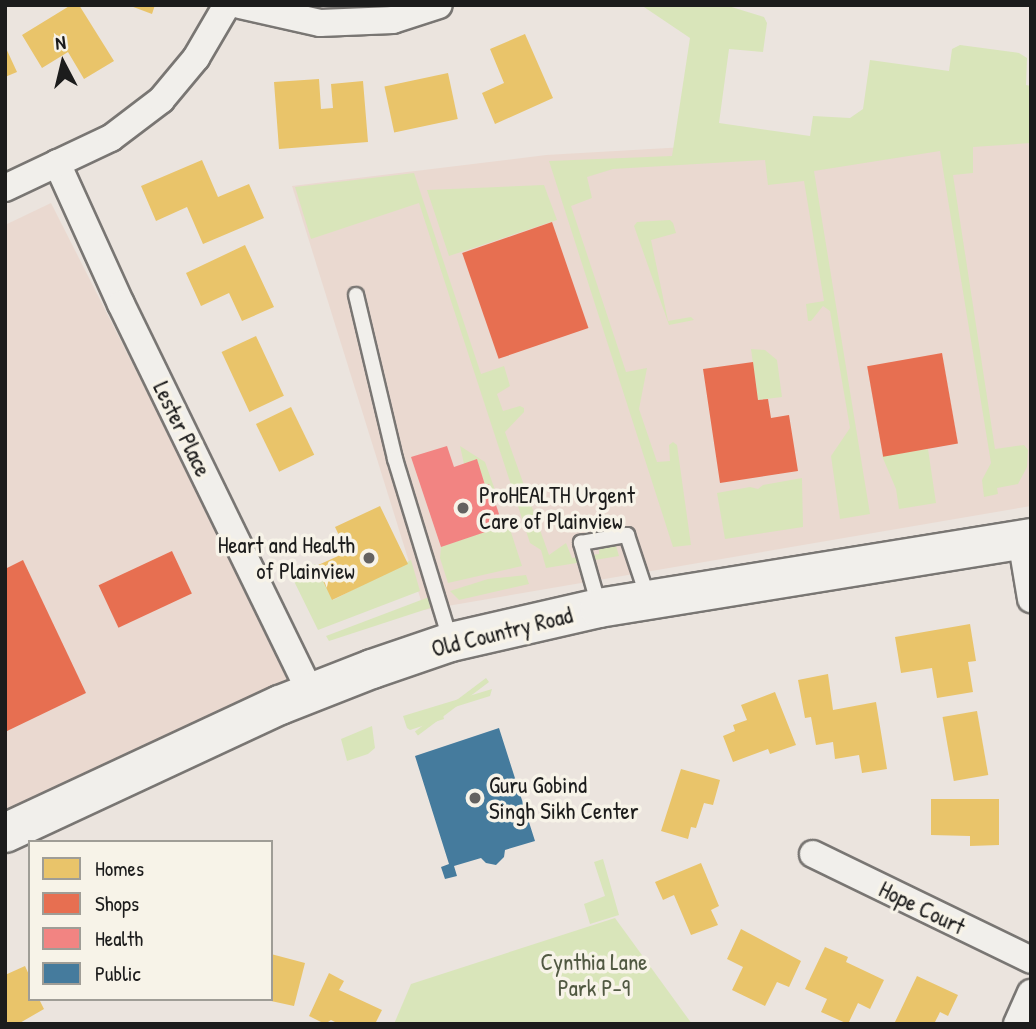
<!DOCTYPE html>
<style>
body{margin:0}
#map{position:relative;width:1036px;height:1029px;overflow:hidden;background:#ebe4de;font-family:"Patrick Hand",sans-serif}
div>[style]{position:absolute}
.built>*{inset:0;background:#ead9d0}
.green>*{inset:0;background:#d9e5ba;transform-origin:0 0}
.homes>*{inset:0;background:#e9c46a;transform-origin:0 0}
.shops>*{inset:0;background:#e76f51;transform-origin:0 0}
.health>*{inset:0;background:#f28482}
.public>*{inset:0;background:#457b9d}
.roads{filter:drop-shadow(2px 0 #797673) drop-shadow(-2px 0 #797673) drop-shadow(0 2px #797673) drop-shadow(0 -2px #797673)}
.service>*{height:14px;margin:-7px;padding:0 7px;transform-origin:7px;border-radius:7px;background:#f1efeb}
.minor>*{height:26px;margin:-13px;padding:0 13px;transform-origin:13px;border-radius:13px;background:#f1efeb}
.primary>*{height:38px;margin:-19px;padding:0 19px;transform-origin:19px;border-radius:19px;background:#f1efeb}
.dots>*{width:19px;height:19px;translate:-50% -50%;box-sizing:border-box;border:4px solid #f7f3e8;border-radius:50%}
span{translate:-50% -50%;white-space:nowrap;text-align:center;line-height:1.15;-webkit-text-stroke:7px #f7f3e8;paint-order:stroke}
.street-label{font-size:23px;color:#1c1c1c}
.poi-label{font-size:23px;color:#1c1c1c}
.left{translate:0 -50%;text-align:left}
.right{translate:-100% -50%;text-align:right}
.park-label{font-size:23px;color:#515942}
.frame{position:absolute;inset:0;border:7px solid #1c1c1c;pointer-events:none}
.legend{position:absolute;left:28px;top:840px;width:245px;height:161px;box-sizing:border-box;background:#f7f3e8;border:2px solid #9f9d96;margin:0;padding:9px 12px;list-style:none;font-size:21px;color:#1c1c1c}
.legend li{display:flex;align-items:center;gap:14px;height:35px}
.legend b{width:35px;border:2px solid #9f9d96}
.north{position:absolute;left:28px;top:28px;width:70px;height:70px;-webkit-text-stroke:5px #f7f3e8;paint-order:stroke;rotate:353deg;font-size:19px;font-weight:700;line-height:28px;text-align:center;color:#1c1c1c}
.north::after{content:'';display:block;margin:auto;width:24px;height:32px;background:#1c1c1c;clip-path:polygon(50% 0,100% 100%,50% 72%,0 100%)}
</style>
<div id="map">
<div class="built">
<i style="clip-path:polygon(1031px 127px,1031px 506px,424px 610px,292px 186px,546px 155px)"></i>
<i style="clip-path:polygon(51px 203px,294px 682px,5px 824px,5px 225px)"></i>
</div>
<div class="green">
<i style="clip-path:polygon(641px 5px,725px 5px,764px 17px,767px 23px,763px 52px,729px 49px,719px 123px,810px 136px,813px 116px,850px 118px,863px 109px,870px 60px,949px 71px,952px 49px,960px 45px,1019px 53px,1027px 58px,1026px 85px,1031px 86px,1031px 143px,973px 147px,973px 173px,953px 175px,995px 449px,1024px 445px,1028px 450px,1027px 467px,1018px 484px,997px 488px,998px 494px,984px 497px,982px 480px,991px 463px,940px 151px,814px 171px,870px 514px,840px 519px,831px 456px,850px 428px,830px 311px,823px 306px,811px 321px,808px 321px,806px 304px,824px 301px,804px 181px,768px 185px,765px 160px,613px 169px,587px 177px,592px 198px,571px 206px,626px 372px,647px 368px,639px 409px,657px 462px,670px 461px,669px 445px,673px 442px,677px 445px,691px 545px,673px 547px,549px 161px,672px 156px,690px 38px)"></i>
<i style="clip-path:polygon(414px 173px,481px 374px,504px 366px,510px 386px,497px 394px,503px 411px,520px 406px,524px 408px,524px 412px,505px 432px,549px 555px,566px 543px,572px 558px,599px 554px,599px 549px,616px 546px,619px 556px,546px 568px,541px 550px,530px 543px,419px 203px,311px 239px,295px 187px)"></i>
<i style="clip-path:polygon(544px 185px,557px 220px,449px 256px,427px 190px)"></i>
<i style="clip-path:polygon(670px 220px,673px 223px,676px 233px,651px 240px,668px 321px,691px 317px,694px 320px,669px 325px,634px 226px,637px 222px)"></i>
<i style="clip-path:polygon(751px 349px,765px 350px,777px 360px,782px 397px,758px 400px)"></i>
<i style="clip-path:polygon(460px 446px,485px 462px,495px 490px,492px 492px,489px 484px,485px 485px,477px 460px,464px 464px)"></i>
<i style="clip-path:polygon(928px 449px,936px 503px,899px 509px,896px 489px,882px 456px)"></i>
<i style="clip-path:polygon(802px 478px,803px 527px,725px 539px,717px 493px,750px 487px,758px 489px,763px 485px)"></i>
<i style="clip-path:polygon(508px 523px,522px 566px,448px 583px,440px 558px,441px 547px)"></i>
<i style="clip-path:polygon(411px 560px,420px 591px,318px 630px,291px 575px,315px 564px,333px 600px)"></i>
<i style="clip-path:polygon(526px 575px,529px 584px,459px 600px,450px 591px,488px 579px)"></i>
<i style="clip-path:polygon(429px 597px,430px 608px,329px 641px,326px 636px)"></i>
<i style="left:486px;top:678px;width:5px;height:89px;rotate:53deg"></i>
<i style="clip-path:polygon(492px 689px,490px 696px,442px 711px,444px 719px,410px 730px,407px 728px,403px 716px)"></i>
<i style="clip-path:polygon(372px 726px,375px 748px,368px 754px,347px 761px,341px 739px)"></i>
<i style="clip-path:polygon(603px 859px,619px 915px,590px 924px,584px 904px,605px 896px,594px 862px)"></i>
<i style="clip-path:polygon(615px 918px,692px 1024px,394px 1024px,411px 984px)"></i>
</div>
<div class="homes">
<i style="clip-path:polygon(71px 5px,79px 5px,114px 61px,84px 79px,68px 52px,42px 68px,22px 35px)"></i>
<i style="clip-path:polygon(128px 5px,155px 5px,152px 14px)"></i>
<i style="clip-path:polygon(525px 34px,553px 98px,495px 124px,482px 93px,504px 83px,490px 49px)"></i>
<i style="clip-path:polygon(5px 46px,17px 72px,5px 77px)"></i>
<i style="left:448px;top:73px;width:47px;height:65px;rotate:78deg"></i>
<i style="clip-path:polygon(319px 79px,321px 109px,333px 108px,331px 84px,363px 81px,368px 142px,279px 149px,274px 82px)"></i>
<i style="clip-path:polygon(202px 160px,218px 197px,249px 184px,264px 218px,203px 244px,187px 207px,156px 221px,141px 186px)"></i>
<i style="clip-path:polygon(245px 245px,274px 307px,242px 321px,229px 293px,201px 306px,186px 273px)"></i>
<i style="left:256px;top:336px;width:66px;height:38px;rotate:65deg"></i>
<i style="left:291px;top:407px;width:53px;height:39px;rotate:64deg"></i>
<i style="clip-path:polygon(380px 506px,408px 564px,332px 600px,316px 566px,347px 552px,335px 527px)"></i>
<i style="clip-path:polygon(970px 624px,976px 661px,968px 662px,973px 692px,937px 698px,932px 668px,901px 673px,895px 637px)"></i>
<i style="clip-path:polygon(828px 674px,833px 710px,876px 702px,887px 769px,862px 773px,859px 755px,835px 759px,833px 742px,816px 745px,811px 717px,805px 718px,798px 680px)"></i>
<i style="clip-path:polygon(775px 692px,796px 745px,770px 754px,768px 749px,733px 762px,723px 736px,735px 731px,733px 725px,747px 720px,741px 705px)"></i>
<i style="left:977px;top:711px;width:65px;height:35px;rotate:80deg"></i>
<i style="clip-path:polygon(681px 769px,720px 780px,713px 805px,704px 803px,696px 828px,691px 827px,688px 839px,661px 831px)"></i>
<i style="clip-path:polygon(931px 799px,999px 799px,999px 845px,970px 846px,970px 836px,931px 835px)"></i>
<i style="clip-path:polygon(701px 863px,719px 906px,711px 910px,718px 925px,691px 935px,674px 895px,663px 900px,655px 882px)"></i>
<i style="clip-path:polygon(741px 929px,801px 961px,789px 987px,777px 982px,765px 1006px,732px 990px,743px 967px,727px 959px)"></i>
<i style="clip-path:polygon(825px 947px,848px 957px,846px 962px,884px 980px,870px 1009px,858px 1003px,848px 1024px,821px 1012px,827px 999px,805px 989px)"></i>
<i style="clip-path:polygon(271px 954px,305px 963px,294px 1006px,271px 1001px)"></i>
<i style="clip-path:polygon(25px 966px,30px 977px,30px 999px,39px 999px,44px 1009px,18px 1024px,5px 1024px,5px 975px)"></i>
<i style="clip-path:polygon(329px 973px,344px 981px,339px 990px,382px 1010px,375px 1024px,339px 1024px,331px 1020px,325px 1024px,309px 1016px)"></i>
<i style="clip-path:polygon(917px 976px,958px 995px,948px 1016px,940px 1012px,934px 1024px,894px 1024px)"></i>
</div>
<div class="shops">
<i style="left:552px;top:222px;width:112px;height:95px;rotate:71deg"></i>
<i style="left:942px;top:353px;width:92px;height:76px;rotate:80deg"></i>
<i style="clip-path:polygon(753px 362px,758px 400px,768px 399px,771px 418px,789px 415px,798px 471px,720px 483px,703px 369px)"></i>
<i style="left:172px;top:551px;width:47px;height:81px;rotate:65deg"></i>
<i style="clip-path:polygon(23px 560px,86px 693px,5px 732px,5px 569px)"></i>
</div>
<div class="health">
<i style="clip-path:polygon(447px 446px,454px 467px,477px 459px,485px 485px,489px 484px,503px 526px,441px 547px,411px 457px)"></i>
</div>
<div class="public">
<i style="clip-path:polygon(499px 728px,535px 841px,505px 850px,504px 857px,496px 865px,486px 863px,481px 858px,454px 866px,457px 876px,445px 879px,441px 867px,449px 864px,415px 756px)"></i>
</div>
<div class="roads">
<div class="service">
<i style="left:356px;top:295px;width:169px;rotate:76.6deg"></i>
<i style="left:395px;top:459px;width:191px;rotate:73deg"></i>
<i style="left:599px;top:606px;width:66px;rotate:-105.9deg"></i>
<i style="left:581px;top:543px;width:47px;rotate:-9.9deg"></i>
<i style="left:627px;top:535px;width:66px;rotate:71.6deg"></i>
</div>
<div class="minor">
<i style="left:240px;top:5px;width:82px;rotate:12.7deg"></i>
<i style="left:320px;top:23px;width:73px;rotate:-2.4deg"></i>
<i style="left:393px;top:20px;width:48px;rotate:-18.1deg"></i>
<i style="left:57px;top:163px;width:155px;rotate:65.6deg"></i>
<i style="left:121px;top:304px;width:433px;rotate:64deg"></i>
<i style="left:5px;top:188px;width:117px;rotate:-25.3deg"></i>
<i style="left:111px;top:138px;width:63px;rotate:-37.2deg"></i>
<i style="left:161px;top:100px;width:55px;rotate:-50.2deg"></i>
<i style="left:196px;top:58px;width:61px;rotate:-59.7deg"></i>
<i style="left:1021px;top:539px;width:61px;rotate:80.5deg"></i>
<i style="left:813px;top:854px;width:242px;rotate:25.9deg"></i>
<i style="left:1017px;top:1024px;width:34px;rotate:-66deg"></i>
</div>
<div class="primary">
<i style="left:5px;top:833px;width:303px;rotate:-25deg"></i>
<i style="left:280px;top:705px;width:99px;rotate:-21.4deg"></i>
<i style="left:372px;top:669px;width:83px;rotate:-18.9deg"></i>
<i style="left:451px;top:642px;width:152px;rotate:-12.9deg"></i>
<i style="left:599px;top:608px;width:438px;rotate:-9.2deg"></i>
</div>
</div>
<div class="dots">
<i style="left:463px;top:508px;background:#646260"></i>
<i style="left:369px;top:558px;background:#646260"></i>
<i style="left:475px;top:798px;background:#646260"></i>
</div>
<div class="street-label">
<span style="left:182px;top:429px;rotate:64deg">Lester Place</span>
<span style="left:502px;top:632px;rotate:-14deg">Old Country Road</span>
<span style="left:922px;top:908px;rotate:26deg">Hope Court</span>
</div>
<div class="poi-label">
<span class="left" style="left:479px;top:508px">ProHEALTH Urgent<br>Care of Plainview</span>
<span class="right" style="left:355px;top:558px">Heart and Health<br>of Plainview</span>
<span class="left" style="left:489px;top:798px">Guru Gobind<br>Singh Sikh Center</span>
</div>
<div class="park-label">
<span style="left:594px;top:975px">Cynthia Lane<br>Park P-9</span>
</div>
<div class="frame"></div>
<ul class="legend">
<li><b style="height:19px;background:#e9c46a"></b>Homes</li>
<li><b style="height:19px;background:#e76f51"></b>Shops</li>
<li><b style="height:19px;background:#f28482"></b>Health</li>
<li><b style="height:19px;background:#457b9d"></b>Public</li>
</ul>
<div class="north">N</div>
</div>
